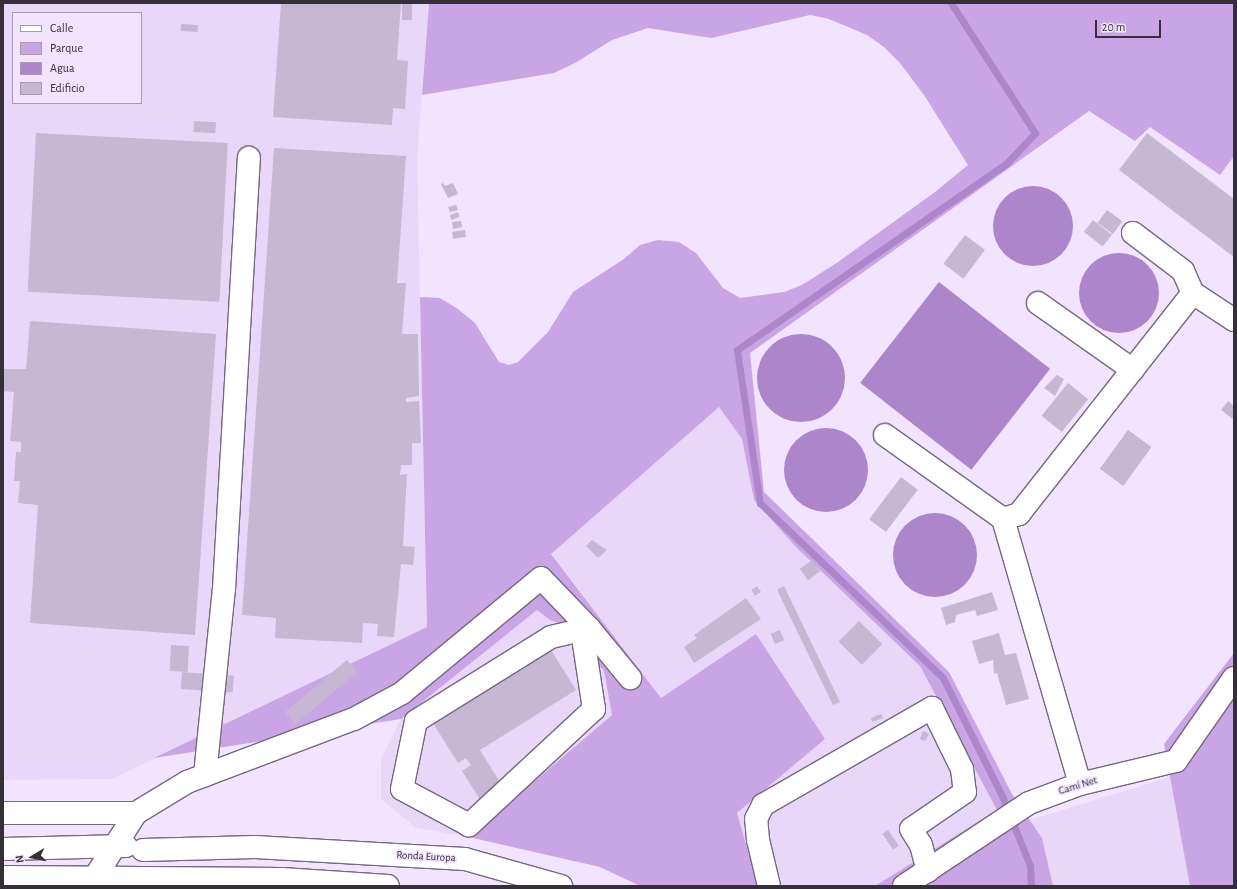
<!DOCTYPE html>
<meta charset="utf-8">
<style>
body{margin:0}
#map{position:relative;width:1237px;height:889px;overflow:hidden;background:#f2e3ff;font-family:"Alegreya Sans",sans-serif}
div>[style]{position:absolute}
.built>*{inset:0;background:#e9d7f9}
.green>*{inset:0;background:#caa5e6}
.water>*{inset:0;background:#ac85ca;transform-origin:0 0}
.round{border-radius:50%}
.stream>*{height:7px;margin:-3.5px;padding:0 3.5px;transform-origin:3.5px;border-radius:3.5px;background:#ac85ca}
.building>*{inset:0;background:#c6b7d2;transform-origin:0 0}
.roads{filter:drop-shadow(1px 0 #756880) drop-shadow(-1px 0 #756880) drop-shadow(0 1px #756880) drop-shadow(0 -1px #756880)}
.minor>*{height:22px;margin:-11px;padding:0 11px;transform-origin:11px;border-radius:11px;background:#fff}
span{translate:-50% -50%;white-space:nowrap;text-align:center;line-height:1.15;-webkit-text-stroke:3.5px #f2e3ff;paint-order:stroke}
.street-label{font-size:11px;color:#352f3a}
.frame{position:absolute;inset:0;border:4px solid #352f3a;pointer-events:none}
.legend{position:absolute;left:12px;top:12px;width:130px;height:92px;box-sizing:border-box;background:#f2e3ff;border:1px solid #a69bb0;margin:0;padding:5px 7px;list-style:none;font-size:12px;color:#352f3a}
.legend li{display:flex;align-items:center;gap:8px;height:20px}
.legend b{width:20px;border:1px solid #a69bb0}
.north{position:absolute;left:12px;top:837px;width:40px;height:40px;-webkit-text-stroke:3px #f2e3ff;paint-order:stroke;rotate:260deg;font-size:11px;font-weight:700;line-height:16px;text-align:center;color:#352f3a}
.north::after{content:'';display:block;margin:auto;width:14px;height:18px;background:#352f3a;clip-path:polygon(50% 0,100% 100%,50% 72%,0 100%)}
.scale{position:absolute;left:1095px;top:20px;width:66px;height:18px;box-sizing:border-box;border:2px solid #352f3a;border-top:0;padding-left:5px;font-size:12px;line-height:14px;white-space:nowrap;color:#352f3a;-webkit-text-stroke:3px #f2e3ff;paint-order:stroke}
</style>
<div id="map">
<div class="built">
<i style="clip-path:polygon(evenodd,3px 3px,429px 3px,417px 158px,427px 627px,112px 779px,3px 780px,3px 3px,13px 13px,141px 13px,141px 103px,13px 103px,13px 13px)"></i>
<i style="clip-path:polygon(719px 407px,742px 439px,754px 500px,795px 546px,920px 666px,998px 810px,875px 886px,758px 886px,737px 813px,825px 739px,756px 634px,661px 698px,551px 553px)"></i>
<i style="clip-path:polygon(537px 610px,550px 620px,561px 624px,604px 671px,612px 715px,469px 837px,416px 828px,381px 799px,381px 759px,401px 719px)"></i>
<i style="clip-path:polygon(1170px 777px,1190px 886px,1053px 886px,1042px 838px,1030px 820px)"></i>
</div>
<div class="green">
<i style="clip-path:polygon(429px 3px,1234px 3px,1234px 156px,1220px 175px,1150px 127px,1135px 141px,1089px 111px,750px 353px,764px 492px,949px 672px,1012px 794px,1042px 838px,1053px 886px,875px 886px,997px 810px,920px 666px,795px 546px,754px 500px,742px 439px,719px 407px,551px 554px,661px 698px,756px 634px,825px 739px,737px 813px,758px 886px,640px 886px,600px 867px,469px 837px,612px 715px,604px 671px,561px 624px,550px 620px,537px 610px,401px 719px,154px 758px,427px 627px,420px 297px,440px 298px,458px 309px,475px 323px,499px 362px,509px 365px,518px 362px,548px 332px,573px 292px,624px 259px,640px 245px,658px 240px,679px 242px,696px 253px,723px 288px,740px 298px,784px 292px,802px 285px,838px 262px,935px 192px,968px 165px,924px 95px,900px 63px,884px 47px,867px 35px,829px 19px,810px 15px,711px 38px,648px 28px,612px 40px,575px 63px,554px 73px,422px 95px)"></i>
<i style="clip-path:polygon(1234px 653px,1234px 886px,1190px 886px,1164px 744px)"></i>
</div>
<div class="water">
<i class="round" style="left:993px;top:186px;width:80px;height:80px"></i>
<i class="round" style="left:1079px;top:253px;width:80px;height:80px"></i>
<i style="left:939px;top:282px;width:141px;height:128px;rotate:38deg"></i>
<i class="round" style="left:757px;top:334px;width:88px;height:88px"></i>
<i class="round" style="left:784px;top:428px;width:84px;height:84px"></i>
<i class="round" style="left:893px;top:513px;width:84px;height:84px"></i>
</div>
<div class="stream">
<i style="left:951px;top:3px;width:155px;rotate:57.1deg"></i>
<i style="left:1035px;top:133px;width:41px;rotate:133deg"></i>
<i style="left:1007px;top:163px;width:328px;rotate:145.3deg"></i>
<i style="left:737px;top:350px;width:155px;rotate:81.5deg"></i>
<i style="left:760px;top:503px;width:253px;rotate:43.7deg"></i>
<i style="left:943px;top:678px;width:134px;rotate:63.4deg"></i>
<i style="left:1003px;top:798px;width:73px;rotate:68.3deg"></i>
<i style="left:1030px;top:866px;width:20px;rotate:87deg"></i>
</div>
<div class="building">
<i style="clip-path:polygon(281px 3px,401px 3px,397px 60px,408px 61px,405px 109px,393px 108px,392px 125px,273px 117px)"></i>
<i style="left:402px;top:3px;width:10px;height:17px"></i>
<i style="left:181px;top:24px;width:17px;height:7px;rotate:3deg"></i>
<i style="left:194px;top:121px;width:22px;height:11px;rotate:3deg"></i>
<i style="left:36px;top:133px;width:192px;height:159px;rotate:3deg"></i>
<i style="clip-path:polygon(1147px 133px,1234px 199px,1234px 257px,1119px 170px)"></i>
<i style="clip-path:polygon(274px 148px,406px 156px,397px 283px,406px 283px,402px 334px,418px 334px,419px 396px,406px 398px,406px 402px,419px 401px,421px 443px,412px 443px,412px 465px,401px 465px,400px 475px,407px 474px,403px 546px,415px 547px,413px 565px,401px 564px,394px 637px,377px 636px,378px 624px,363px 623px,362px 643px,275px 638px,276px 618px,242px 615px)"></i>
<i style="clip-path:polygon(443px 183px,445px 186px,453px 183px,458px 194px,448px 198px,441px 184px)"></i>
<i style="clip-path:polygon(456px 205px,458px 210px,450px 212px,448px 207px)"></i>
<i style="left:1107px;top:210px;width:19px;height:16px;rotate:36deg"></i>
<i style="left:458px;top:212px;width:5px;height:9px;rotate:68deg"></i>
<i style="left:1093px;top:220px;width:24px;height:15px;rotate:38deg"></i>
<i style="clip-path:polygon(461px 221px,462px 227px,453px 229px,452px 222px)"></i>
<i style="left:465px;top:230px;width:7px;height:13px;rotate:82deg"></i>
<i style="left:965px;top:235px;width:25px;height:36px;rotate:37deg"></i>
<i style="clip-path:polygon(30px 321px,216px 334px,195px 635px,30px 623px,38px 505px,18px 503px,20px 481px,14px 481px,16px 452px,21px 452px,21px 442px,10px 441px,14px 392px,3px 391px,3px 369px,26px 369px)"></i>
<i style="clip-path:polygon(1057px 375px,1064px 379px,1055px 396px,1044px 388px)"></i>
<i style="left:1068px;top:383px;width:26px;height:42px;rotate:39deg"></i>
<i style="clip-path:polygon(1228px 401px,1234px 406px,1234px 420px,1221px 410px)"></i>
<i style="left:1128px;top:430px;width:29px;height:48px;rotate:36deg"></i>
<i style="left:901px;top:477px;width:21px;height:53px;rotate:37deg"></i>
<i style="clip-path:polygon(592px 540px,607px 550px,598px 558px,586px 546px)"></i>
<i style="left:812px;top:560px;width:14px;height:15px;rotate:54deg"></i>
<i style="left:757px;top:586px;width:7px;height:7px;rotate:56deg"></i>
<i style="clip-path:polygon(784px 586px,840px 702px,833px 705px,778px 592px,778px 589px)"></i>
<i style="clip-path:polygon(992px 592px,998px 610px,977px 616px,975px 610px,956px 615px,955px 622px,946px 625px,941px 608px)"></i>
<i style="clip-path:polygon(746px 598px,761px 619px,694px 663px,684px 647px,697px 638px,694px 635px)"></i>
<i style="left:859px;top:621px;width:33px;height:29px;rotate:45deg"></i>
<i style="left:780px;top:630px;width:11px;height:10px;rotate:68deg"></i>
<i style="clip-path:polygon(999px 633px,1005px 655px,1016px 653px,1029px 699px,1006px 705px,997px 673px,994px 674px,993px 660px,979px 664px,972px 641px)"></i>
<i style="left:171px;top:645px;width:18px;height:26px;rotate:3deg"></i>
<i style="clip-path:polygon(549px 647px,576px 690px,480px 750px,503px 787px,481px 801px,462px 771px,471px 765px,466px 758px,458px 763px,431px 720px)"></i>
<i style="left:347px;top:660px;width:16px;height:81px;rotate:50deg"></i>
<i style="left:182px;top:672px;width:52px;height:17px;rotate:4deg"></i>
<i style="clip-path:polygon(881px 714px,883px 718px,872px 722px,871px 718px)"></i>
<i style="clip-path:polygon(923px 731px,929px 734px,925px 741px,920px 739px)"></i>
<i style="left:888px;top:830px;width:19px;height:7px;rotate:55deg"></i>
</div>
<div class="roads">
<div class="minor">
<i style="left:1133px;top:233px;width:63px;rotate:37.2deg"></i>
<i style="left:1183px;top:271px;width:24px;rotate:66deg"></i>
<i style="left:1038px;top:303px;width:116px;rotate:35.2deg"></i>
<i style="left:885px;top:435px;width:145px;rotate:35.4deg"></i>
<i style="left:1003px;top:519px;width:276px;rotate:73.8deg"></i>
<i style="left:1003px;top:519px;width:17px;rotate:-17deg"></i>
<i style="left:1019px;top:514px;width:281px;rotate:-51.8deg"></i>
<i style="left:1193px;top:293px;width:49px;rotate:33.4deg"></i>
<i style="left:589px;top:628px;width:17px;rotate:107deg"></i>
<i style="left:584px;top:644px;width:66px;rotate:81.3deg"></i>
<i style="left:594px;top:709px;width:171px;rotate:137.1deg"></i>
<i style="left:469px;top:825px;width:76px;rotate:-151.8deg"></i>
<i style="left:402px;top:789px;width:69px;rotate:-78.4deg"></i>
<i style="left:416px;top:721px;width:159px;rotate:-31.9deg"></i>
<i style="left:551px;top:637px;width:39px;rotate:-13deg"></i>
<i style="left:205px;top:775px;width:187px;rotate:-84.2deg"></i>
<i style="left:224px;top:589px;width:432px;rotate:-86.7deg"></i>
<i style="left:3px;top:813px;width:133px"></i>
<i style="left:3px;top:849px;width:123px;rotate:-1.4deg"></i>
<i style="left:143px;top:850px;width:112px;rotate:-1.5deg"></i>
<i style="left:255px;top:847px;width:210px;rotate:3.3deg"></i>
<i style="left:465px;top:859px;width:100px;rotate:15.7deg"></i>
<i style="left:3px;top:877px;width:279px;rotate:0.4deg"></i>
<i style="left:282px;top:879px;width:106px;rotate:3.8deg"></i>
<i style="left:95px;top:877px;width:76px;rotate:-57.4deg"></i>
<i style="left:136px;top:813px;width:60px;rotate:-31.3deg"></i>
<i style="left:187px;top:782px;width:178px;rotate:-20.7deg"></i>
<i style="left:354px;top:719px;width:55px;rotate:-28.4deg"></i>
<i style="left:402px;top:693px;width:180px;rotate:-39.6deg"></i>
<i style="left:541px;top:578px;width:69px;rotate:46.2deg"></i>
<i style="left:589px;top:628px;width:65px;rotate:50.6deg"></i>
<i style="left:769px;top:886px;width:47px;rotate:-103.4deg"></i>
<i style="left:758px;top:840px;width:21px;rotate:-95deg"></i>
<i style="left:756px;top:819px;width:16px;rotate:-63deg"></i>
<i style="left:763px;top:805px;width:195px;rotate:-29.9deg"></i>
<i style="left:932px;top:708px;width:68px;rotate:63.8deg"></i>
<i style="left:962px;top:769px;width:23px;rotate:83deg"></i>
<i style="left:965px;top:792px;width:65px;rotate:145.6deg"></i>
<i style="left:911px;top:829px;width:19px;rotate:58deg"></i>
<i style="left:921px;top:845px;width:27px;rotate:75deg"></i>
<i style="left:904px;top:886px;width:150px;rotate:-33.6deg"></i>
<i style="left:1029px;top:803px;width:54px;rotate:-20.4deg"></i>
<i style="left:1080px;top:784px;width:99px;rotate:-13.5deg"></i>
<i style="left:1176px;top:761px;width:101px;rotate:-55.1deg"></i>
</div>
</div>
<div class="street-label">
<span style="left:1078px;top:786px;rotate:-17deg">Camí Net</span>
<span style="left:426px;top:857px;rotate:3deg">Ronda Europa</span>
</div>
<div class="frame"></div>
<ul class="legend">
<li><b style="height:5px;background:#fff"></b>Calle</li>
<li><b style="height:11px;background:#caa5e6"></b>Parque</li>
<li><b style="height:11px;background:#ac85ca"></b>Agua</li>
<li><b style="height:11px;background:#c6b7d2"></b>Edificio</li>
</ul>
<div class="north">N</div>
<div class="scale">20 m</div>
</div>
